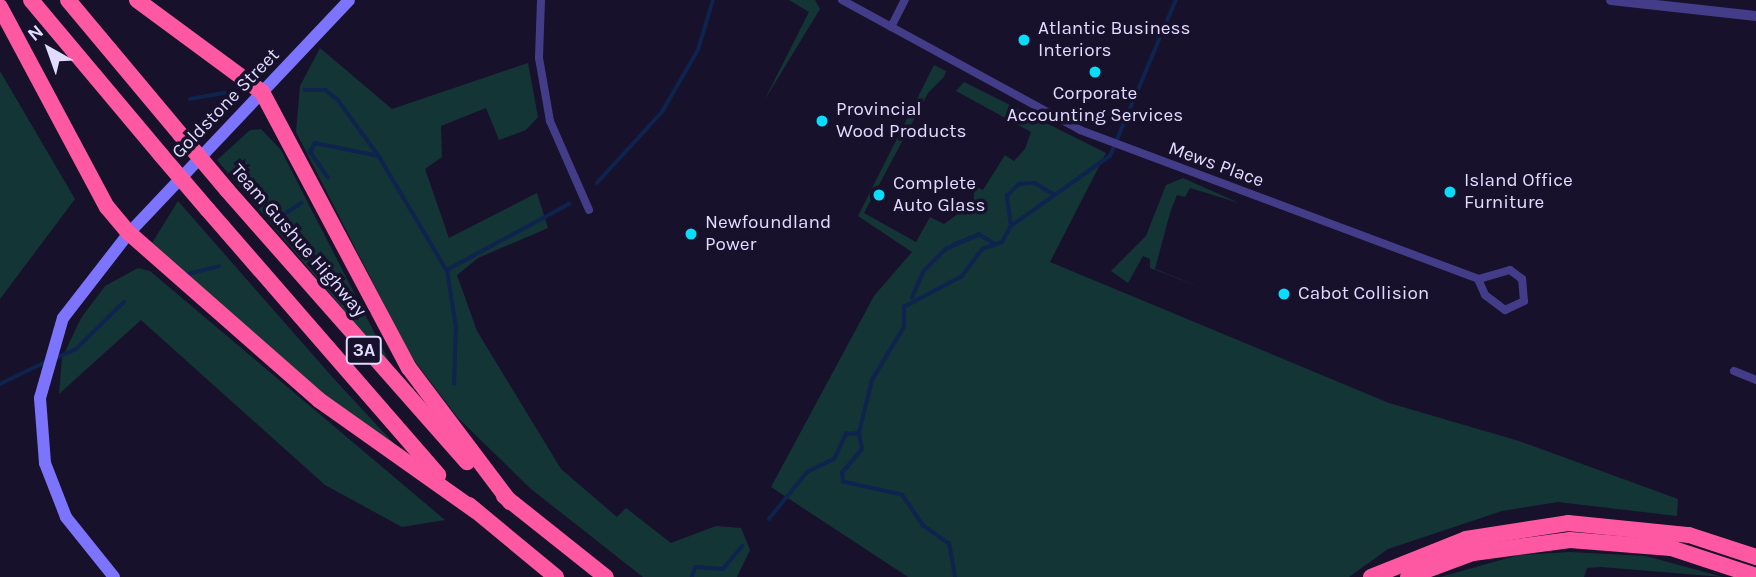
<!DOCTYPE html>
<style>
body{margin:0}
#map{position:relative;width:1756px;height:577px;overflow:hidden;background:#17112b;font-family:Karla,sans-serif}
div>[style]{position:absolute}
.green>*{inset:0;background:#143535}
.stream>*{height:3.5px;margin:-1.75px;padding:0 1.75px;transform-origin:1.75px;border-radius:1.75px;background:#0e234d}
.minor>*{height:8px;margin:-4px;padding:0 4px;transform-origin:4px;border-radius:4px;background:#433d89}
.tertiary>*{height:10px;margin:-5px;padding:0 5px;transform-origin:5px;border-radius:5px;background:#433d89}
.secondary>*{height:12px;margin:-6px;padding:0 6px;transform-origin:6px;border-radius:6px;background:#7c74fd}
.motorway>*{height:16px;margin:-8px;padding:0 8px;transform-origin:8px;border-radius:8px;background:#fd58a1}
.motorway-bridge>*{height:16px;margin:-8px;padding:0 8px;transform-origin:8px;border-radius:8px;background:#fd58a1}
.dots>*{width:19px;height:19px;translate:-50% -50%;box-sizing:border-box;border:4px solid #17112b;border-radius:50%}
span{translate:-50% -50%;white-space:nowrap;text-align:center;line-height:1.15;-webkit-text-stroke:7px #17112b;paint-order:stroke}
.shield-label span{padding:2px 5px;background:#17112b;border:2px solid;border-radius:5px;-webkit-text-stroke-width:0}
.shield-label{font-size:18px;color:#e1dbff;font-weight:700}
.poi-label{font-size:19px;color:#e1dbff}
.left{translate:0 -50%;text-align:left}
.street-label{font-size:19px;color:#e1dbff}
.north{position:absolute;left:14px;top:14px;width:70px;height:70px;-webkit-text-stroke:5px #17112b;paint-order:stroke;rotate:320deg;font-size:19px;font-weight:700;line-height:28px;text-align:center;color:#e1dbff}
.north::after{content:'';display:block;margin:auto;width:24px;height:32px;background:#e1dbff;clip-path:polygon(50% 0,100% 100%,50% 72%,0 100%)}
</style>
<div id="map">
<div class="green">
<i style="clip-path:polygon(789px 0,815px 0,820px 9px,764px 101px,809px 12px)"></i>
<i style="clip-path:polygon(320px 48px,392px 109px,528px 63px,538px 117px,526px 130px,499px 140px,486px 108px,441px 126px,442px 157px,425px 169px,449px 238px,537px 193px,548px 228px,478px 258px,457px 275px,477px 331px,561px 469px,617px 517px,626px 508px,671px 543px,716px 526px,741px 528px,750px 550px,737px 577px,643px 577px,531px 489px,458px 418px,410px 355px,296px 132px,300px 86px)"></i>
<i style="clip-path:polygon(934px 65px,946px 71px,944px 77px,928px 93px,864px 213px,916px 242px,930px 217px,944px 224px,973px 203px,975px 186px,983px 190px,1005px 155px,1014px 161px,1025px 149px,1031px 132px,956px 91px,964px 82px,1106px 153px,1050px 262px,1389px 403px,1519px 441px,1678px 499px,1677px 516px,1558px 502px,1502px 511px,1388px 549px,1349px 577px,908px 577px,771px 487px,874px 296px,912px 252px,858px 216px)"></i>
<i style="clip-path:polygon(0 71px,75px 199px,0 299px)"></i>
<i style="clip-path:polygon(261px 129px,281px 150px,392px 367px,217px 160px,250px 130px)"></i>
<i style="clip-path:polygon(1183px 178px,1239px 203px,1190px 188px,1185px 197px,1177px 195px,1170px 213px,1155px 269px,1208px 290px,1150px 268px,1150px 259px,1143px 256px,1128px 283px,1111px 271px,1146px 236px,1166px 185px)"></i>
<i style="clip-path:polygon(178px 201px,335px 380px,412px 463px,287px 365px,152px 243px)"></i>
<i style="clip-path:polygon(138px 268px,150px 271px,445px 520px,402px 527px,325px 485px,141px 320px,59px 394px,62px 358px,81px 318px,105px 286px)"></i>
<i style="clip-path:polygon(1570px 552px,1646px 556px,1723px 577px,1601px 567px,1587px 568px,1584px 577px,1440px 577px,1519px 555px)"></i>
</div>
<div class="stream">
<i style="left:305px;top:90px;width:21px"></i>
<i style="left:326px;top:90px;width:16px;rotate:40deg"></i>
<i style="left:338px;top:100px;width:69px;rotate:53.8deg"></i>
<i style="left:190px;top:99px;width:35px;rotate:-10deg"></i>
<i style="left:328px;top:178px;width:32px;rotate:-125deg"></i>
<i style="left:310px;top:152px;width:10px;rotate:-61deg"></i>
<i style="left:315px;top:143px;width:65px;rotate:11.5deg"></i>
<i style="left:379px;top:156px;width:131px;rotate:59.3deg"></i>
<i style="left:597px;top:183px;width:96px;rotate:-47.5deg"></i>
<i style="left:662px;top:112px;width:72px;rotate:-59.9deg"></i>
<i style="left:698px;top:50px;width:52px;rotate:-73.3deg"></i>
<i style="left:279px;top:218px;width:27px;rotate:-34deg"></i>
<i style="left:1011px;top:226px;width:30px;rotate:-98deg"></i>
<i style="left:1007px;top:196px;width:17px;rotate:-45deg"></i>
<i style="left:1019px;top:184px;width:16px;rotate:-4deg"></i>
<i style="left:1035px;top:183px;width:21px;rotate:31deg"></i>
<i style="left:953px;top:245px;width:25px;rotate:-21deg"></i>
<i style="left:188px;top:274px;width:32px;rotate:-14deg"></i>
<i style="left:912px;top:298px;width:28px;rotate:-67deg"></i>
<i style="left:923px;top:272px;width:33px;rotate:-45deg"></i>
<i style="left:946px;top:249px;width:36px;rotate:-24deg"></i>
<i style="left:979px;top:234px;width:19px;rotate:32deg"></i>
<i style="left:56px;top:358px;width:22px;rotate:-24deg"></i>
<i style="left:76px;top:349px;width:67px;rotate:-44.4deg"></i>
<i style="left:0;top:384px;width:51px;rotate:-25.6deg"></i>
<i style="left:454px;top:384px;width:56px;rotate:-88deg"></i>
<i style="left:456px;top:328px;width:59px;rotate:-98.8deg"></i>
<i style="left:447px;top:270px;width:139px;rotate:-28.4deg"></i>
<i style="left:769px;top:519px;width:60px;rotate:-51deg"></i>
<i style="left:807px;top:472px;width:30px;rotate:-26deg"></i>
<i style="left:834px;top:459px;width:28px;rotate:-64deg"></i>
<i style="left:846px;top:434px;width:13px;rotate:-4deg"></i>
<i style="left:692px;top:577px;width:10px;rotate:-73deg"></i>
<i style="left:695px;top:567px;width:28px;rotate:4deg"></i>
<i style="left:723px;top:569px;width:30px;rotate:-50deg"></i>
<i style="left:955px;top:577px;width:34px;rotate:-100deg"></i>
<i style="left:949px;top:544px;width:32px;rotate:-145deg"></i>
<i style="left:923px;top:526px;width:37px;rotate:-124deg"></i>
<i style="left:902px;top:495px;width:60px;rotate:-167.6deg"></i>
<i style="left:843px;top:482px;width:9px;rotate:-96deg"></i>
<i style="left:842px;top:473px;width:31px;rotate:-50deg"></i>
<i style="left:862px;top:449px;width:16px;rotate:-101deg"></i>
<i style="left:859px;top:433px;width:55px;rotate:-76.2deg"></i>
<i style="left:872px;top:380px;width:62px;rotate:-58.9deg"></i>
<i style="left:904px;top:327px;width:20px;rotate:-90deg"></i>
<i style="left:904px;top:307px;width:66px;rotate:-28.1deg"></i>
<i style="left:962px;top:276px;width:34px;rotate:-53deg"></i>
<i style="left:982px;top:249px;width:21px;rotate:-19deg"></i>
<i style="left:1002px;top:242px;width:18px;rotate:-61deg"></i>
<i style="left:1011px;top:226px;width:121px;rotate:-35.3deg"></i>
<i style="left:1110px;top:156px;width:169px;rotate:-67.1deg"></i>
</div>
<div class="minor">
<i style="left:541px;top:0;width:58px;rotate:92deg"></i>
<i style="left:539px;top:58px;width:64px;rotate:80.1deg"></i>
<i style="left:550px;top:121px;width:97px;rotate:66.3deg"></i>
<i style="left:842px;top:0;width:271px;rotate:28.6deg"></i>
<i style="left:1080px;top:130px;width:425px;rotate:20.5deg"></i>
<i style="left:1478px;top:279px;width:17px;rotate:66deg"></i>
<i style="left:1485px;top:295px;width:25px;rotate:37deg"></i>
<i style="left:1505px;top:310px;width:21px;rotate:-25deg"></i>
<i style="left:1524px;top:301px;width:22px;rotate:-95deg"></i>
<i style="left:1522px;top:279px;width:15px;rotate:-143deg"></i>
<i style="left:1510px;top:270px;width:33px;rotate:164deg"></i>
<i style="left:891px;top:27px;width:30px;rotate:-63deg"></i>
<i style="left:1734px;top:371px;width:24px;rotate:22deg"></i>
</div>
<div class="tertiary">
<i style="left:1611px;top:0;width:146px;rotate:6.3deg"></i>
</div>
<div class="secondary">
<i style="left:114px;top:577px;width:77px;rotate:-128.7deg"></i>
<i style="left:66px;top:517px;width:58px;rotate:-111.3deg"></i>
<i style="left:45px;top:463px;width:65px;rotate:-94.4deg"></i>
<i style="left:40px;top:398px;width:83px;rotate:-74deg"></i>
<i style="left:63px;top:318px;width:108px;rotate:-52.2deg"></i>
<i style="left:129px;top:233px;width:320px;rotate:-46.6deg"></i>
</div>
<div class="motorway">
<i style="left:31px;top:0;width:202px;rotate:50deg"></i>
<i style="left:68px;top:0;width:175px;rotate:50.1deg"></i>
<i style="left:137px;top:0;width:155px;rotate:36.4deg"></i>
<i style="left:262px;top:92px;width:313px;rotate:62deg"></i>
<i style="left:409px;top:368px;width:168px;rotate:53deg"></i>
<i style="left:0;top:7px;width:227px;rotate:61.9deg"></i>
<i style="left:107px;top:207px;width:34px;rotate:50deg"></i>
<i style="left:129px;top:233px;width:253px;rotate:41.3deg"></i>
<i style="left:319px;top:400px;width:192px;rotate:35.3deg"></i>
<i style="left:227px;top:190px;width:363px;rotate:48.6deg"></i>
<i style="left:208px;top:210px;width:351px;rotate:49deg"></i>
<i style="left:504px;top:496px;width:130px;rotate:38.5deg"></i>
<i style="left:469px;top:505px;width:113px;rotate:39.6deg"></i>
<i style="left:1371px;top:577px;width:102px;rotate:-21.8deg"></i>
<i style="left:1466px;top:539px;width:103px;rotate:-8.9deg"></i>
<i style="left:1568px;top:523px;width:122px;rotate:5.7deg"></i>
<i style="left:1689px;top:535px;width:71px;rotate:18.2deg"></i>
<i style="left:1408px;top:577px;width:69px;rotate:-20.3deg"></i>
<i style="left:1473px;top:553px;width:98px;rotate:-7.6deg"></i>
<i style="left:1570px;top:540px;width:101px;rotate:4.5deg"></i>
<i style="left:1671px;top:548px;width:89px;rotate:18.2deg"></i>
</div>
<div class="motorway-bridge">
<i style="left:180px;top:134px;width:73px;rotate:50deg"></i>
<i style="left:161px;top:155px;width:72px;rotate:49.5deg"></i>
</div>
<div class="dots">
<i style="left:1024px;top:40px;background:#0adcfc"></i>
<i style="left:1095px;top:72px;background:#0adcfc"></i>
<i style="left:822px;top:121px;background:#0adcfc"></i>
<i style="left:1450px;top:192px;background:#0adcfc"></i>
<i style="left:879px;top:195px;background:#0adcfc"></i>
<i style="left:691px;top:234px;background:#0adcfc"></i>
<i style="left:1284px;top:294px;background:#0adcfc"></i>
</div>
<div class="shield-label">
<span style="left:364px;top:350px">3A</span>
</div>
<div class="poi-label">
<span class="left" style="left:1038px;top:40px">Atlantic Business<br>Interiors</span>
<span style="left:1095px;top:105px">Corporate<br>Accounting Services</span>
<span class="left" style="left:836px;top:121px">Provincial<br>Wood Products</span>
<span class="left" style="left:1464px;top:192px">Island Office<br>Furniture</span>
<span class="left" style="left:893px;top:195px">Complete<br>Auto Glass</span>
<span class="left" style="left:705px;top:234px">Newfoundland<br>Power</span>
<span class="left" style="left:1298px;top:294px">Cabot Collision</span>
</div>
<div class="street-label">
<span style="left:226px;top:104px;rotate:-46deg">Goldstone Street</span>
<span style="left:1216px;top:165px;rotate:20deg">Mews Place</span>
<span style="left:298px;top:241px;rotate:49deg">Team Gushue Highway</span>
</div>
<div class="north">N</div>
</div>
